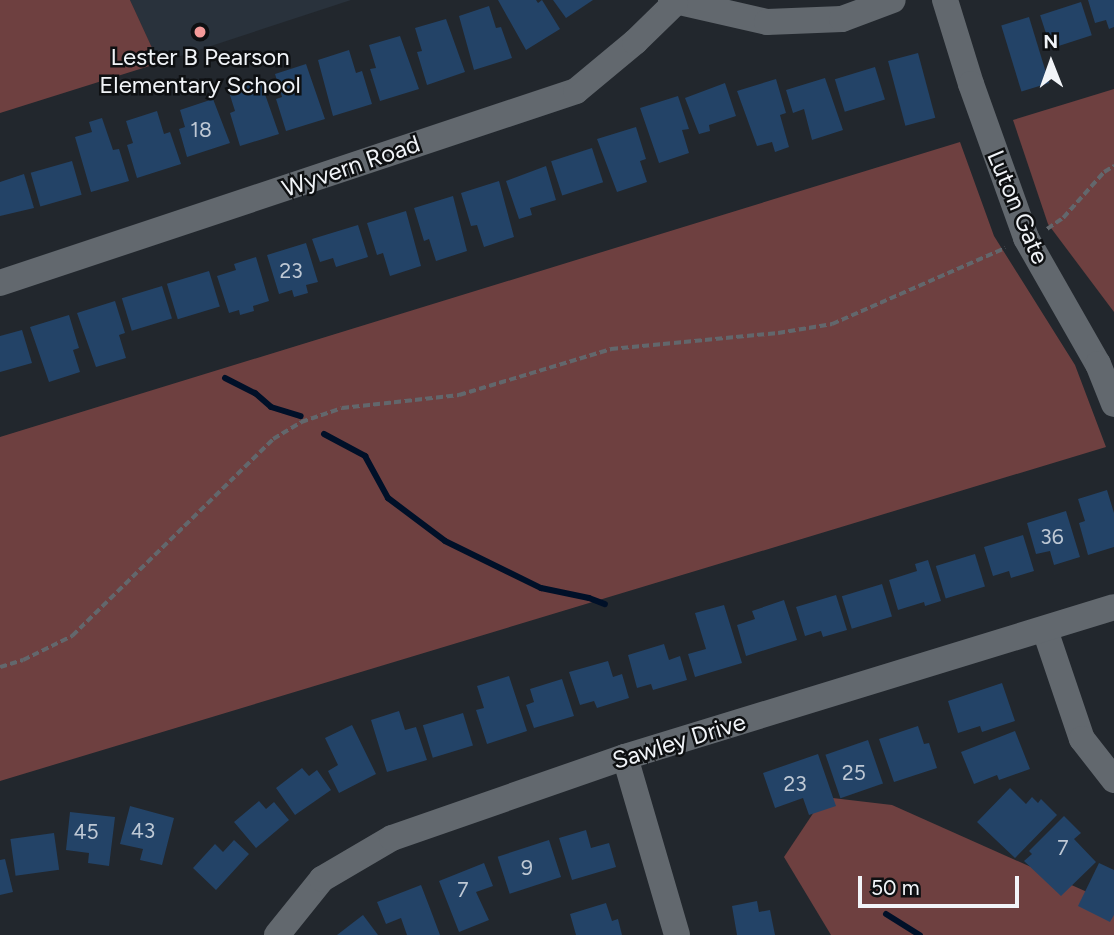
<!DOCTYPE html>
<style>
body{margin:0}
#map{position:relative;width:1114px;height:935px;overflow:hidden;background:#22272d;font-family:Figtree,sans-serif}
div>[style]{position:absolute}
.built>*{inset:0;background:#29323c}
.green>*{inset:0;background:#6e4040}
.stream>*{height:6px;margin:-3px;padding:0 3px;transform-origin:3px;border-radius:3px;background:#001028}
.building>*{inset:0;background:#234367;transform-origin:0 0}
.path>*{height:3.5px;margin-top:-1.75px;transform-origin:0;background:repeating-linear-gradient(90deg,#62676c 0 7px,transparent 0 10.5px)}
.minor>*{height:26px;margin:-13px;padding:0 13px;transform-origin:13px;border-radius:13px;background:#62686e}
.dots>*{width:19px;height:19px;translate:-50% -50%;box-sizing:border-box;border:4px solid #0e1012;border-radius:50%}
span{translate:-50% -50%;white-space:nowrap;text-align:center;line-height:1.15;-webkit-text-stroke:5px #0e1012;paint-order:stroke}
.number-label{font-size:21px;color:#bec8d4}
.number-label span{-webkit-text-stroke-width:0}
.poi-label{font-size:24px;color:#f1f4f8}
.street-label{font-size:24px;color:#f1f4f8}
.north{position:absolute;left:1016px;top:28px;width:70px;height:70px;-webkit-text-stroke:5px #0e1012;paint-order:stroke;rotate:359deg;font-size:19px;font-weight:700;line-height:28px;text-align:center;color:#f1f4f8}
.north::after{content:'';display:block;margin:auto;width:24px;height:32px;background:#f1f4f8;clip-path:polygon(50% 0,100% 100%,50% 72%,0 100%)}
.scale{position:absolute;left:858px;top:876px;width:161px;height:32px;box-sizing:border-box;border:4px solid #f1f4f8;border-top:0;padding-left:9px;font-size:21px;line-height:24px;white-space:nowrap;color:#f1f4f8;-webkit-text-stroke:5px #0e1012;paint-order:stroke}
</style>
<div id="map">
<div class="built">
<i style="clip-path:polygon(130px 0,351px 0,159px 63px)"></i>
</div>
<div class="green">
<i style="clip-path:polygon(0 0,130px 0,159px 63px,0 113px)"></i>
<i style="clip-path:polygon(1114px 89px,1114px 312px,1048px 224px,1013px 120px)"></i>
<i style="clip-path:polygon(960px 142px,994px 236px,1075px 365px,1106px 447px,0 781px,0 437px)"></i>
<i style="clip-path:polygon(824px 797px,892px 805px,1114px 904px,1114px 935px,831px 935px,784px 857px)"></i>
</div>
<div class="stream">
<i style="left:225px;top:378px;width:34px;rotate:27deg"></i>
<i style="left:255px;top:393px;width:21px;rotate:41deg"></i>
<i style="left:271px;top:407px;width:31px;rotate:17deg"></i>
<i style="left:324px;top:434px;width:47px;rotate:28.2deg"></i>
<i style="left:365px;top:456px;width:48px;rotate:61.3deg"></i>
<i style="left:388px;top:498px;width:71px;rotate:37deg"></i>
<i style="left:445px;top:541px;width:107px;rotate:26.1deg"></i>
<i style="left:541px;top:588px;width:49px;rotate:11.8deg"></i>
<i style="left:589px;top:598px;width:17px;rotate:21deg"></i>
<i style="left:886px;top:914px;width:40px;rotate:32deg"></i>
</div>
<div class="building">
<i style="clip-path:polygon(498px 0,536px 0,538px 3px,542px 0,560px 29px,526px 50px)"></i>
<i style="clip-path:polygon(553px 0,593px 0,566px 18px)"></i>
<i style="clip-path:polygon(1088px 0,1114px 0,1114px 27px,1109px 29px,1106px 20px,1095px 23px)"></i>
<i style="left:1081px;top:2px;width:35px;height:43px;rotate:72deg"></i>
<i style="clip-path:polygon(489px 6px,496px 28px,501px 27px,512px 58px,474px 70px,459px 16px)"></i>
<i style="left:1029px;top:17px;width:69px;height:29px;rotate:73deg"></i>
<i style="clip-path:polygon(446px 19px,465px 72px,427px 85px,417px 52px,422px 51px,415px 28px)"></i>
<i style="clip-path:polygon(400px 36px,419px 89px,380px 101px,370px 69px,376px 68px,369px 45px)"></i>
<i style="clip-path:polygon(349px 50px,356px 73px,362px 71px,372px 104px,333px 116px,318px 60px)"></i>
<i style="left:918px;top:53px;width:67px;height:31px;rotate:75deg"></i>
<i style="clip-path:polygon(306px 64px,325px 119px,286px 131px,276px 99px,282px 97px,275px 74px)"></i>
<i style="left:875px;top:67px;width:34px;height:42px;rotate:73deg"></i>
<i style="clip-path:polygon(825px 78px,843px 130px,812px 140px,804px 109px,793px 113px,786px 90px)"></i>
<i style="clip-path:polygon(776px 79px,786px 113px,780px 115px,789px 147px,775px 152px,772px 142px,757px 146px,737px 91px)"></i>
<i style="clip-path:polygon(260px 80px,279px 134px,240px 146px,230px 113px,235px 111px,228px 89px)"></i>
<i style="clip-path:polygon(725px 83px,736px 116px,709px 125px,710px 131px,699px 134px,685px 98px)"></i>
<i style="clip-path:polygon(678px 96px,689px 129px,682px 130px,689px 153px,659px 163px,640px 108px)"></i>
<i style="clip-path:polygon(213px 99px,230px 143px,187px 157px,179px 129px,185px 127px,180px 110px)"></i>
<i style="clip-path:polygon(157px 111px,164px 134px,170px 132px,181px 164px,137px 178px,127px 145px,133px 143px,126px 121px)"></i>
<i style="clip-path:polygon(102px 118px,113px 150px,119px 149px,129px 181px,91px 192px,75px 137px,92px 132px,89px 122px)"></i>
<i style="clip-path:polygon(636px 127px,646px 159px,640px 161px,647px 182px,617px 192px,597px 139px)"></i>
<i style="left:592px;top:148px;width:36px;height:43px;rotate:72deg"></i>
<i style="left:72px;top:161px;width:35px;height:43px;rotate:74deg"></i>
<i style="clip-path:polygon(546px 166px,556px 200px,530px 208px,532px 215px,519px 219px,506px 181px)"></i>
<i style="clip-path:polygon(24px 174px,34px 208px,0 216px,0 182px)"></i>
<i style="clip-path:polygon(499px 181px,514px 237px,484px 247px,477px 225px,471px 226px,461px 193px)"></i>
<i style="clip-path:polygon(453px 196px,467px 251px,436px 261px,429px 239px,424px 241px,414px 208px)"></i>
<i style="clip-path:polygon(406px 211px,421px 266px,390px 276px,383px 253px,377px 255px,367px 223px)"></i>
<i style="clip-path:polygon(358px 225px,368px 257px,336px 267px,333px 258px,320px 262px,312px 239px)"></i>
<i style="clip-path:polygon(306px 243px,318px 282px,306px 285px,308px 293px,294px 297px,292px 290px,279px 294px,267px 255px)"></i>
<i style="clip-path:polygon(256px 257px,269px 301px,253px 306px,254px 311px,240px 315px,239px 310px,229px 313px,217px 276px,236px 270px,234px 264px)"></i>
<i style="left:209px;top:271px;width:37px;height:44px;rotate:73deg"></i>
<i style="left:162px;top:286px;width:34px;height:42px;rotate:73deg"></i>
<i style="clip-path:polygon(115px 301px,125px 333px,119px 335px,126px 358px,96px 367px,77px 313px)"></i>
<i style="clip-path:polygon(69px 315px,79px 348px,73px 350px,80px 372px,49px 382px,30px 327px)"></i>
<i style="clip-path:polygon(22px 330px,32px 363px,0 372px,0 336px)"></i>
<i style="clip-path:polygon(1107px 490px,1114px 513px,1114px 547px,1088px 555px,1079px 523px,1085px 521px,1078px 499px)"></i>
<i style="clip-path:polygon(1066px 511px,1080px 557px,1054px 565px,1050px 551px,1036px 554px,1027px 523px)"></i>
<i style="clip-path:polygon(1023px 535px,1034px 571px,1011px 578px,1009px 571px,993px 576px,984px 547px)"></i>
<i style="left:975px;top:554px;width:34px;height:41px;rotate:73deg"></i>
<i style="clip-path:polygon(928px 560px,941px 601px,925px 606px,924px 602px,898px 610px,889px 580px,917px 571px,915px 564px)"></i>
<i style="left:882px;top:584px;width:34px;height:42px;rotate:73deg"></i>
<i style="clip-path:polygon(836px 595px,847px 630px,823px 637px,821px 631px,805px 636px,796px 607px)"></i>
<i style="clip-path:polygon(784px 600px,797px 640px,746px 656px,737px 625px,755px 619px,752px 611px)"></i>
<i style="clip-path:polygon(724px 605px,742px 663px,695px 677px,688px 654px,706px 649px,695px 613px)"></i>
<i style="clip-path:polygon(664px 644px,669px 660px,680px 656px,687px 680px,653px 690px,651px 684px,637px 688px,628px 655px)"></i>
<i style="clip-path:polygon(608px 661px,613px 677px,622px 674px,629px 698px,597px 708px,594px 701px,580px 705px,569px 672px)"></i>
<i style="clip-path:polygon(509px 676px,527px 731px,487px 744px,476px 710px,484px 708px,477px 686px)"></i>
<i style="clip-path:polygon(562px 679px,574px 716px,534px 728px,526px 705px,534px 702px,530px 689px)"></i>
<i style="clip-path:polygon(1002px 683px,1015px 721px,982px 732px,980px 726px,958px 733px,948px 701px)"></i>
<i style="clip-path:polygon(399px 711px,405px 730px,416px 727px,427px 760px,387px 772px,371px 720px)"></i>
<i style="left:463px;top:713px;width:34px;height:42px;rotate:73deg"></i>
<i style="clip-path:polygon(352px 725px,376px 774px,339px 793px,328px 771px,338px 765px,325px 738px)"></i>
<i style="clip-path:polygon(918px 726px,924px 744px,929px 743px,937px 768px,894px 782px,879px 739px)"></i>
<i style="clip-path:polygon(1015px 731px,1030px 769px,999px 780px,997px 775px,974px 784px,961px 752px)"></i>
<i style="left:868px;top:740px;width:46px;height:45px;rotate:71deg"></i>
<i style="clip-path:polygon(818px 754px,836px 806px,809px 815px,803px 798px,775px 808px,763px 773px)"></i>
<i style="clip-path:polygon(302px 768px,309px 776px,317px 770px,331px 790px,295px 815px,276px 788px)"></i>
<i style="clip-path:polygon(1010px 788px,1026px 804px,1032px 797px,1038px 803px,1041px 799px,1057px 815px,1015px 858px,977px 822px)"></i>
<i style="clip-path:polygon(259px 801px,266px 809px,274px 802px,289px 820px,256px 848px,234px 822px)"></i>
<i style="clip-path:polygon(130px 806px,174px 818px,162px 865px,140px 860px,143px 849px,120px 844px)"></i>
<i style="clip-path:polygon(70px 812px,115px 817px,109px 866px,88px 863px,89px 853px,66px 850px)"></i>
<i style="clip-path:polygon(1064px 816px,1081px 833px,1074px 839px,1096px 862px,1061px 896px,1024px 861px,1032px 854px,1029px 851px)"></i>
<i style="clip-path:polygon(586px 830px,591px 848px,609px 843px,616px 867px,572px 880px,559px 838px)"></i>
<i style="left:54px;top:833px;width:37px;height:44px;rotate:82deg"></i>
<i style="clip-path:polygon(234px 840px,249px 854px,216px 890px,193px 868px,215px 844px,223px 852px)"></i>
<i style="left:549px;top:840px;width:39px;height:54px;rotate:72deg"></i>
<i style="clip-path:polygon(5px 859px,13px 892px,0 895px,0 860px)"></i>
<i style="clip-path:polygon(484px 863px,493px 886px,476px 892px,489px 920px,459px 932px,439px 881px)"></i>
<i style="clip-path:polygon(1099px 863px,1114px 870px,1114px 915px,1110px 922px,1078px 906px)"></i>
<i style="clip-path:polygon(421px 885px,431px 911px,440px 935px,407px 935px,401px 918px,386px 924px,377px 902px)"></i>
<i style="clip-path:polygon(757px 901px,759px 912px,770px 910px,775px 935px,737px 935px,732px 906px)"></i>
<i style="clip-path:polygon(606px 903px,612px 921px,618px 919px,622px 935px,576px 935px,570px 914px)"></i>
<i style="clip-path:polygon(363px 915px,378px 935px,337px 935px)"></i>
</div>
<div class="path">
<i style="left:1047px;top:229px;width:19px;rotate:-35deg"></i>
<i style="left:1063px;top:218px;width:62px;rotate:-48.3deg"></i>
<i style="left:1104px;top:172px;width:12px;rotate:-31deg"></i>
<i style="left:0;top:667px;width:24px;rotate:-17deg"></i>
<i style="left:23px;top:660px;width:55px;rotate:-26.1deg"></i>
<i style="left:72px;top:636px;width:281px;rotate:-44.4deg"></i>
<i style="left:273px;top:439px;width:33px;rotate:-31deg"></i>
<i style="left:301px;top:422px;width:43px;rotate:-18.9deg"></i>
<i style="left:342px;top:408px;width:118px;rotate:-6.3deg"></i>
<i style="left:459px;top:395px;width:159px;rotate:-16.8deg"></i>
<i style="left:611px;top:349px;width:168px;rotate:-5.5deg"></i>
<i style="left:778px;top:333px;width:55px;rotate:-9.5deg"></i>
<i style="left:832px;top:324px;width:189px;rotate:-23.7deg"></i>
</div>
<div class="minor">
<i style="left:671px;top:0;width:98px;rotate:12.9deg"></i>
<i style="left:767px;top:22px;width:75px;rotate:-2.3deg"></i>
<i style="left:842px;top:19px;width:54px;rotate:-20.4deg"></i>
<i style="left:945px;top:0;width:88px;rotate:72.8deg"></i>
<i style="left:971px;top:84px;width:164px;rotate:70.3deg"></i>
<i style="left:1026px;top:238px;width:145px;rotate:60.3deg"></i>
<i style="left:1098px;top:364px;width:43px;rotate:68.2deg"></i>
<i style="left:0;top:283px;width:607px;rotate:-18.43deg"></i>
<i style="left:576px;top:91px;width:77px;rotate:-39.7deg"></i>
<i style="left:635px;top:42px;width:56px;rotate:-44.3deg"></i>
<i style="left:1045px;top:630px;width:115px;rotate:71.3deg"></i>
<i style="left:1082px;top:739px;width:52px;rotate:52deg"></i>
<i style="left:625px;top:757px;width:185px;rotate:73.7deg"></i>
<i style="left:277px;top:935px;width:72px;rotate:-51.2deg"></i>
<i style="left:322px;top:879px;width:81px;rotate:-30.4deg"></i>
<i style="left:392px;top:838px;width:247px;rotate:-19.2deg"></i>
<i style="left:625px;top:757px;width:511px;rotate:-17.05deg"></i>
</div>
<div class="dots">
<i style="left:200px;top:32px;background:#f59b9a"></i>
</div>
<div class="number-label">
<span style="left:201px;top:130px">18</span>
<span style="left:291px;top:271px">23</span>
<span style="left:1052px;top:537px">36</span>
<span style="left:854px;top:773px">25</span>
<span style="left:795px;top:784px">23</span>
<span style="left:143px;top:831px">43</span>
<span style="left:86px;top:832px">45</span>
<span style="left:1063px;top:848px">7</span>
<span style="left:527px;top:868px">9</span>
<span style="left:463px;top:890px">7</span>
</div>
<div class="poi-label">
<span style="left:200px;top:71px">Lester B Pearson<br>Elementary School</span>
</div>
<div class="street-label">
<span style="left:351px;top:166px;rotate:-19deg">Wyvern Road</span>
<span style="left:1018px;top:207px;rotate:67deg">Luton Gate</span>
<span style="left:679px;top:741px;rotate:-17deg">Sawley Drive</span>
</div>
<div class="north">N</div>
<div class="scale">50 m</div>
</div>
